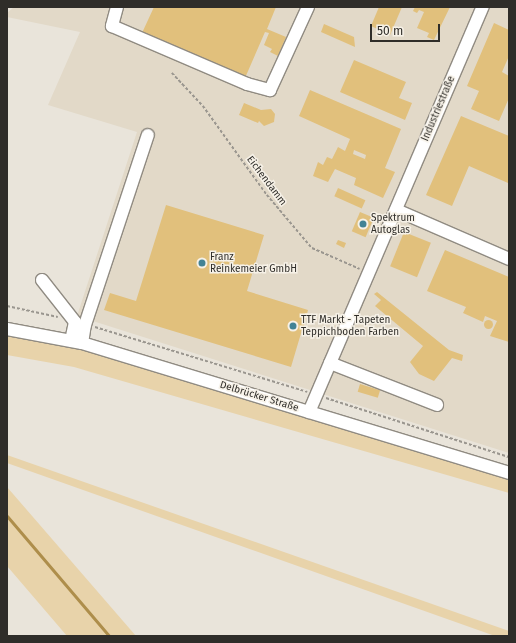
<!DOCTYPE html>
<meta charset="utf-8">
<style>
body{margin:0}
#map{position:relative;width:516px;height:643px;overflow:hidden;background:#e9e4da;font-family:"Fira Sans",sans-serif}
div>[style]{position:absolute}
.built>*{inset:0;background:#e2d9c8}
.green>*{inset:0;background:#e8d3aa}
.stream>*{height:3px;margin:-1.5px;padding:0 1.5px;transform-origin:1.5px;border-radius:1.5px;background:#ae8e4b}
.building>*{inset:0;background:#e1c07c;transform-origin:0 0}
.round{border-radius:50%}
.path>*{height:1.5px;margin-top:-0.75px;transform-origin:0;background:repeating-linear-gradient(90deg,#9a968f 0 3px,transparent 0 5px)}
.roads{filter:drop-shadow(1px 0 #908b82) drop-shadow(-1px 0 #908b82) drop-shadow(0 1px #908b82) drop-shadow(0 -1px #908b82)}
.minor>*{height:12px;margin:-6px;padding:0 6px;transform-origin:6px;border-radius:6px;background:#fff}
.dots>*{width:11px;height:11px;translate:-50% -50%;box-sizing:border-box;border:2px solid #f6f1e7;border-radius:50%}
span{translate:-50% -50%;white-space:nowrap;text-align:center;line-height:1.15;-webkit-text-stroke:3px #f6f1e7;paint-order:stroke}
.street-label{font-size:10px;color:#2f2d29}
.poi-label{font-size:10px;color:#2f2d29}
.left{translate:0 -50%;text-align:left}
.frame{position:absolute;inset:0;border:8px solid #2f2d29;pointer-events:none}
.scale{position:absolute;left:370px;top:24px;width:70px;height:18px;box-sizing:border-box;border:2px solid #2f2d29;border-top:0;padding-left:5px;font-size:12px;line-height:14px;white-space:nowrap;color:#2f2d29;-webkit-text-stroke:3px #f6f1e7;paint-order:stroke}
</style>
<div id="map">
<div class="built">
<i style="clip-path:polygon(14px 7px,509px 7px,509px 453px,77px 316px,137px 132px,48px 105px,80px 32px,7px 17px,7px 13px)"></i>
</div>
<div class="green">
<i style="clip-path:polygon(7px 336px,80px 349px,509px 480px,509px 493px,74px 367px,7px 355px)"></i>
<i style="clip-path:polygon(7px 455px,509px 631px,509px 636px,495px 636px,7px 463px)"></i>
<i style="clip-path:polygon(7px 487px,136px 636px,67px 636px,7px 566px)"></i>
</div>
<div class="stream">
<i style="left:7px;top:516px;width:157px;rotate:49.6deg"></i>
</div>
<div class="building">
<i style="clip-path:polygon(154px 7px,276px 7px,267px 29px,286px 37px,278px 56px,270px 52px,272px 49px,264px 45px,269px 33px,265px 32px,245px 78px,142px 33px)"></i>
<i style="clip-path:polygon(379px 7px,402px 7px,390px 35px,371px 26px)"></i>
<i style="clip-path:polygon(415px 7px,450px 7px,434px 40px,427px 37px,429px 33px,417px 28px,424px 12px,419px 10px,417px 13px,413px 11px)"></i>
<i style="clip-path:polygon(494px 23px,509px 30px,509px 56px,502px 72px,509px 76px,509px 98px,499px 121px,471px 109px,479px 91px,467px 86px)"></i>
<i style="clip-path:polygon(324px 24px,354px 37px,355px 47px,321px 32px)"></i>
<i style="clip-path:polygon(354px 60px,406px 82px,399px 98px,412px 103px,405px 120px,340px 92px)"></i>
<i style="clip-path:polygon(evenodd,310px 90px,401px 129px,385px 168px,395px 172px,383px 198px,354px 185px,356px 178px,335px 169px,328px 182px,313px 176px,318px 162px,323px 165px,327px 157px,332px 159px,338px 147px,345px 151px,350px 139px,299px 116px,310px 90px,354px 150px,366px 155px,365px 159px,353px 154px,354px 150px)"></i>
<i style="clip-path:polygon(244px 103px,261px 110px,271px 109px,275px 114px,274px 122px,264px 126px,259px 121px,258px 123px,239px 115px)"></i>
<i style="clip-path:polygon(461px 116px,509px 136px,509px 180px,508px 183px,469px 166px,452px 206px,426px 195px)"></i>
<i style="left:338px;top:188px;width:30px;height:9px;rotate:24deg"></i>
<i style="clip-path:polygon(166px 205px,264px 235px,247px 291px,308px 310px,304px 326px,306px 327px,305px 331px,302px 330px,291px 367px,104px 310px,110px 293px,136px 301px)"></i>
<i style="left:360px;top:212px;width:15px;height:21px;rotate:23deg"></i>
<i style="left:404px;top:232px;width:29px;height:37px;rotate:22deg"></i>
<i style="clip-path:polygon(338px 240px,346px 243px,344px 248px,336px 244px)"></i>
<i style="clip-path:polygon(445px 250px,509px 277px,509px 342px,490px 336px,497px 321px,485px 316px,483px 322px,463px 313px,466px 307px,427px 291px)"></i>
<i style="clip-path:polygon(377px 292px,449px 350px,463px 355px,462px 361px,452px 358px,434px 381px,419px 374px,410px 362px,423px 346px,375px 306px,381px 300px,374px 294px)"></i>
<i class="round" style="left:483.5px;top:319.5px;width:9px;height:9px"></i>
<i style="left:360px;top:384px;width:21px;height:8px;rotate:17deg"></i>
</div>
<div class="path">
<i style="left:172px;top:73px;width:45px;rotate:46.8deg"></i>
<i style="left:203px;top:106px;width:110px;rotate:54.3deg"></i>
<i style="left:267px;top:195px;width:70px;rotate:49.7deg"></i>
<i style="left:312px;top:248px;width:52px;rotate:23.6deg"></i>
<i style="left:7px;top:306px;width:52px;rotate:12.2deg"></i>
<i style="left:95px;top:327px;width:222px;rotate:17deg"></i>
<i style="left:326px;top:398px;width:192px;rotate:17.9deg"></i>
</div>
<div class="roads">
<div class="minor">
<i style="left:117px;top:7px;width:20px;rotate:105deg"></i>
<i style="left:112px;top:26px;width:147px;rotate:23.2deg"></i>
<i style="left:247px;top:84px;width:24px;rotate:15deg"></i>
<i style="left:270px;top:90px;width:91px;rotate:-65.4deg"></i>
<i style="left:396px;top:210px;width:123px;rotate:23.4deg"></i>
<i style="left:42px;top:280px;width:53px;rotate:51.8deg"></i>
<i style="left:75px;top:322px;width:19px;rotate:102deg"></i>
<i style="left:7px;top:329px;width:76px;rotate:10.6deg"></i>
<i style="left:82px;top:343px;width:446px;rotate:16.9deg"></i>
<i style="left:82px;top:343px;width:18px;rotate:-81deg"></i>
<i style="left:85px;top:325px;width:200px;rotate:-71.7deg"></i>
<i style="left:330px;top:363px;width:115px;rotate:21.4deg"></i>
<i style="left:309px;top:412px;width:441px;rotate:-66.8deg"></i>
</div>
</div>
<div class="dots">
<i style="left:363px;top:224px;background:#428395"></i>
<i style="left:202px;top:263px;background:#428395"></i>
<i style="left:293px;top:326px;background:#428395"></i>
</div>
<div class="street-label">
<span style="left:439px;top:109px;rotate:-67deg">Industriestraße</span>
<span style="left:266px;top:181px;rotate:53deg">Eichendamm</span>
<span style="left:259px;top:397px;rotate:17deg">Delbrücker Straße</span>
</div>
<div class="poi-label">
<span class="left" style="left:371px;top:224px">Spektrum<br>Autoglas</span>
<span class="left" style="left:210px;top:263px">Franz<br>Reinkemeier GmbH</span>
<span class="left" style="left:301px;top:326px">TTF Markt - Tapeten<br>Teppichboden Farben</span>
</div>
<div class="frame"></div>
<div class="scale">50 m</div>
</div>
